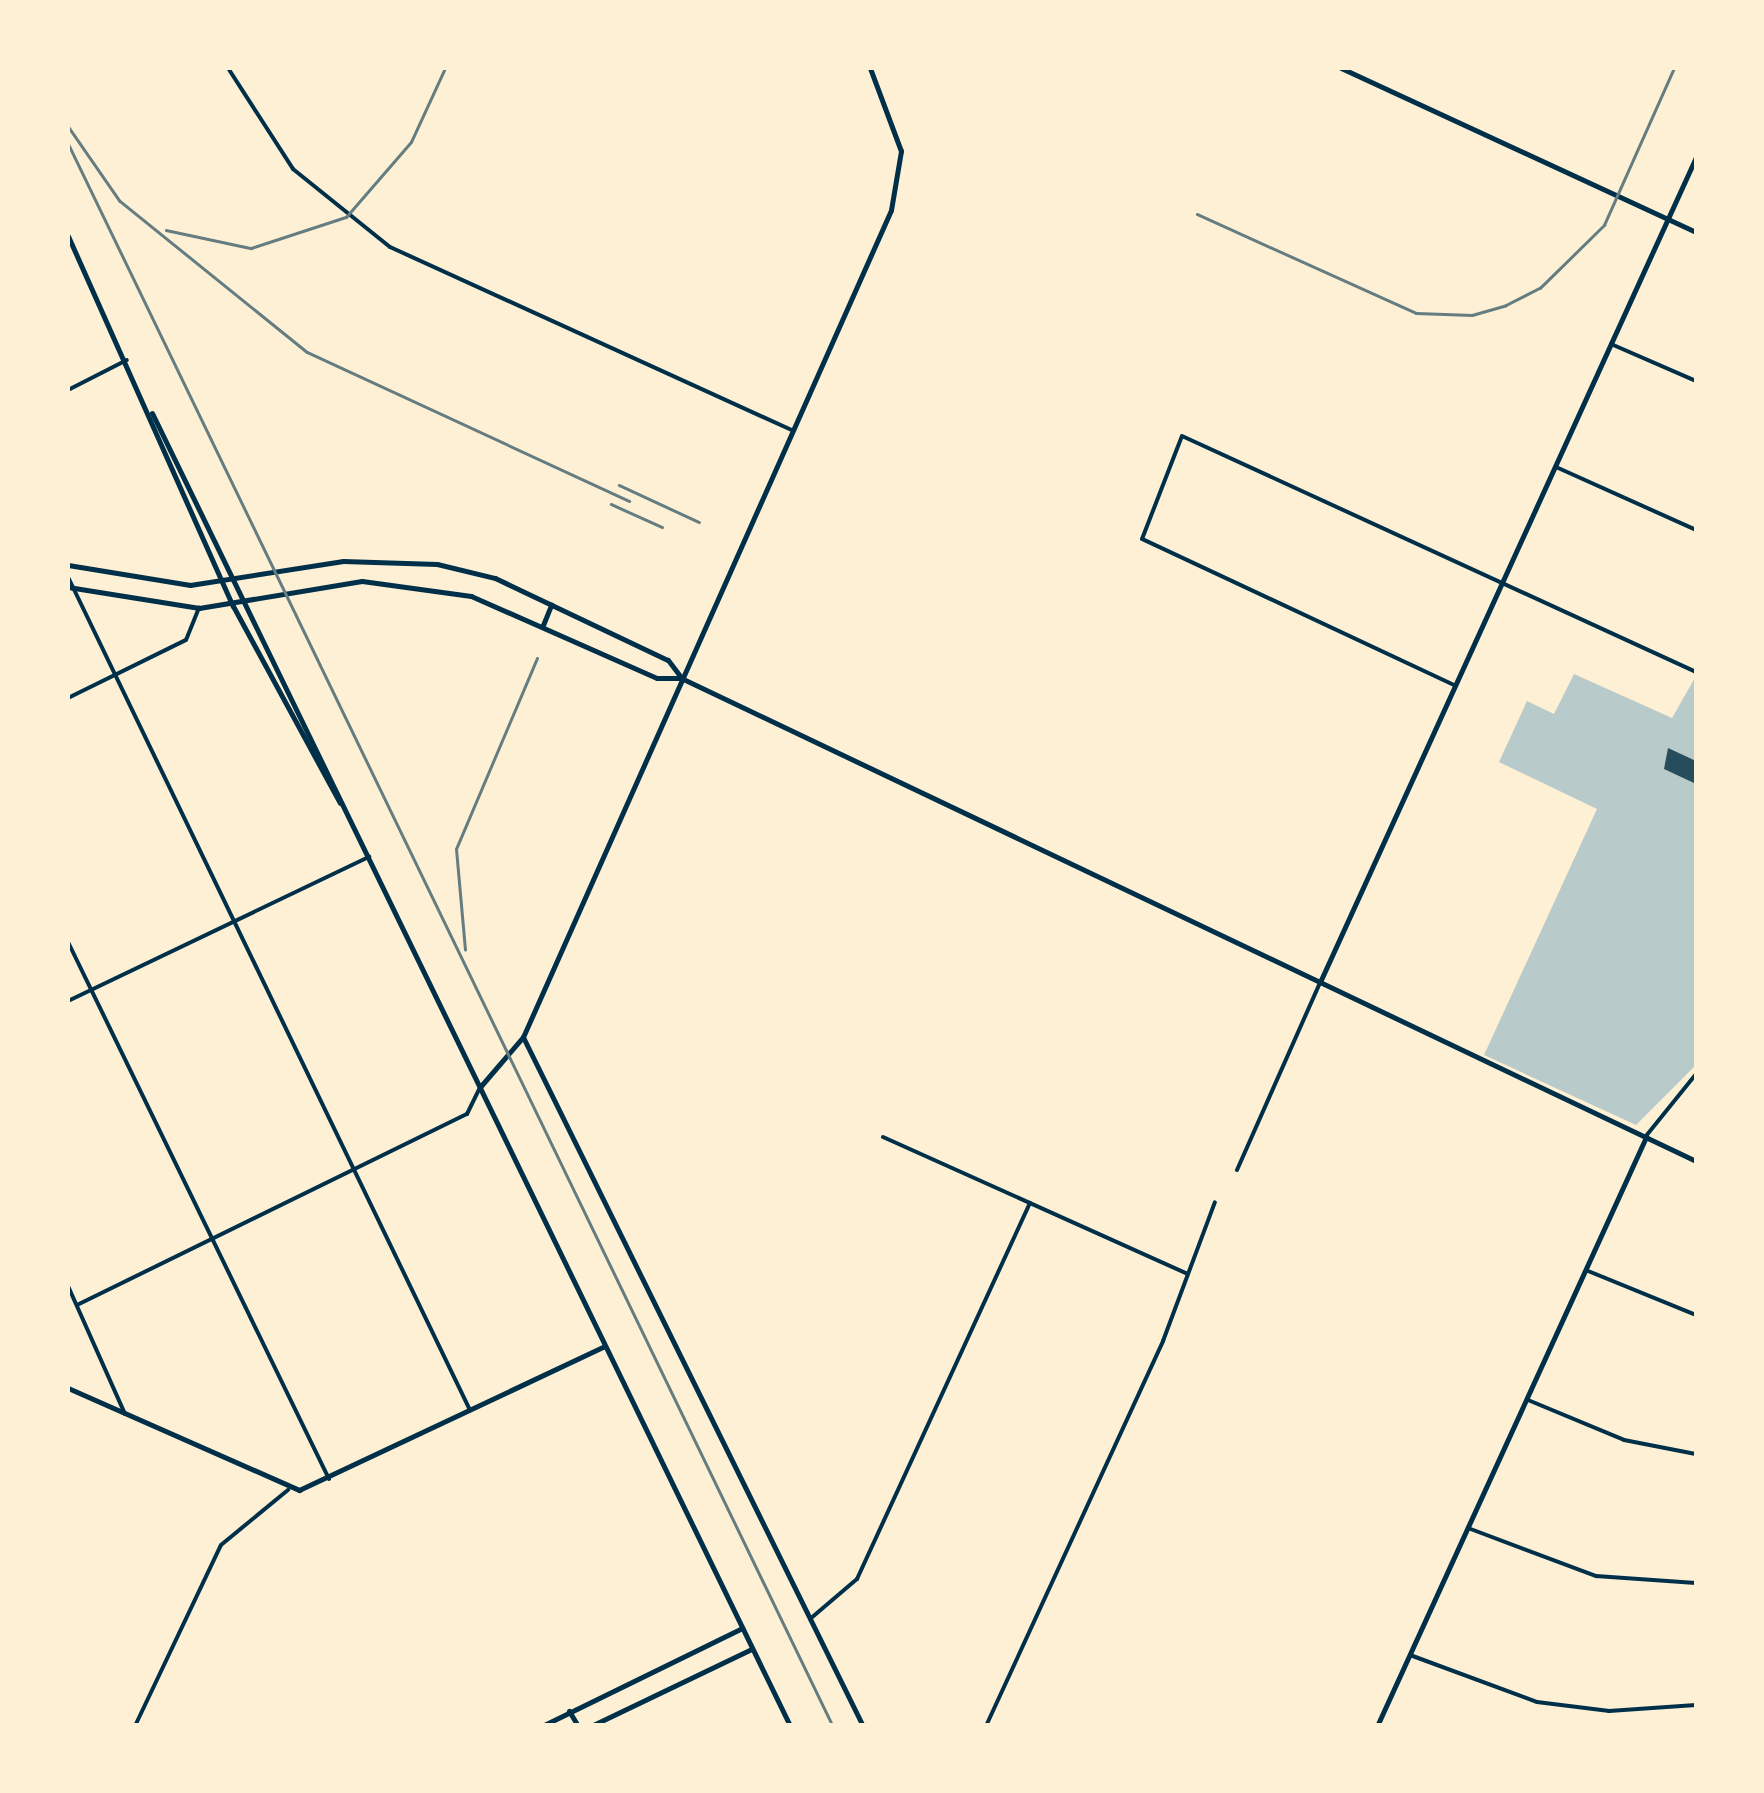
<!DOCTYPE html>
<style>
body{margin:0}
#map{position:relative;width:1764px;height:1793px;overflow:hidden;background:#fdf0d5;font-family:Montserrat,sans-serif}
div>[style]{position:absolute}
.green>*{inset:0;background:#b9caca}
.building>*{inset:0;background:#264d5e}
.minor>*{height:4px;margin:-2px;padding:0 2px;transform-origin:2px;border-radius:2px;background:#003049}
.tertiary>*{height:5px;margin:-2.5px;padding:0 2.5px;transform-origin:2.5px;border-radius:2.5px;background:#003049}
.secondary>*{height:5px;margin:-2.5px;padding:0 2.5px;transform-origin:2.5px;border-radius:2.5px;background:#003049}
.rail>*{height:2.5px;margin:-1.25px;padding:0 1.25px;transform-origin:1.25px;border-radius:1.25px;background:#657d81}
span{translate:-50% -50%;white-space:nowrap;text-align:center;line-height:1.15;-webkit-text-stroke:10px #fdf0d5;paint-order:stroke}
.frame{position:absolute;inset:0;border:70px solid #fdf0d5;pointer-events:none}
</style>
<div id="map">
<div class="green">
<i style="clip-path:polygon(1574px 674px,1672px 718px,1696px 676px,1696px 1065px,1636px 1125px,1484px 1055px,1597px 809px,1499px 762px,1527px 701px,1554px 714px)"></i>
</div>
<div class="building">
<i style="clip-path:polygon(1668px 748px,1696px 761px,1694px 783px,1664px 769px)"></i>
</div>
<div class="minor">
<i style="left:228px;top:68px;width:120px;rotate:57.2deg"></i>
<i style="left:293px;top:169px;width:124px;rotate:38.8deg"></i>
<i style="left:390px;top:247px;width:442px;rotate:24.5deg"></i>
<i style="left:1611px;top:344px;width:93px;rotate:23.5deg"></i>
<i style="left:68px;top:390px;width:66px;rotate:-27deg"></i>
<i style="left:1556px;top:467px;width:154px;rotate:24.2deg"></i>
<i style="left:68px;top:577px;width:925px;rotate:64.24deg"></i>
<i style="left:1454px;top:685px;width:344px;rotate:-154.9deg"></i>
<i style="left:1142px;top:539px;width:110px;rotate:-68.8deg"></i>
<i style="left:1182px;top:436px;width:566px;rotate:24.66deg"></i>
<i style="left:68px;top:698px;width:131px;rotate:-26.2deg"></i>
<i style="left:186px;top:640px;width:35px;rotate:-68deg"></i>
<i style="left:68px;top:942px;width:597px;rotate:64.08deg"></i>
<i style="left:68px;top:1001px;width:334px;rotate:-25.6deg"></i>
<i style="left:1646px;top:1136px;width:80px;rotate:-51.1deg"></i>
<i style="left:883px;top:1137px;width:334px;rotate:24.2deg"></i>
<i style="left:1237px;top:1170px;width:205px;rotate:-66.1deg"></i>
<i style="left:1588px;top:1271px;width:117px;rotate:22.2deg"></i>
<i style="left:68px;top:1286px;width:140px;rotate:66deg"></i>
<i style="left:77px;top:1305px;width:434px;rotate:-26.1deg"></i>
<i style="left:467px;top:1114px;width:30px;rotate:-64deg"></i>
<i style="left:1528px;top:1400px;width:104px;rotate:22.6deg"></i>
<i style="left:1624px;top:1440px;width:73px;rotate:11deg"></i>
<i style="left:1468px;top:1528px;width:137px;rotate:20.6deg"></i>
<i style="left:1596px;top:1576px;width:100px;rotate:4deg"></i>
<i style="left:810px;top:1619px;width:62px;rotate:-40.4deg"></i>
<i style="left:857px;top:1579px;width:414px;rotate:-65.3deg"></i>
<i style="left:1410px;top:1655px;width:135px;rotate:20.3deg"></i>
<i style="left:1537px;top:1702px;width:73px;rotate:7.1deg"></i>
<i style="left:1609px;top:1711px;width:87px;rotate:-3.9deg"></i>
<i style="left:135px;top:1726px;width:200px;rotate:-64.6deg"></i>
<i style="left:221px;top:1545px;width:87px;rotate:-39.4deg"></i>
<i style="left:986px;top:1726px;width:424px;rotate:-65.3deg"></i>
<i style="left:1163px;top:1341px;width:148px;rotate:-69.5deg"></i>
</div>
<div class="tertiary">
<i style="left:1341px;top:68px;width:391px;rotate:24.8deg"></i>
<i style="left:1320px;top:982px;width:907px;rotate:-65.5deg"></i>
<i style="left:523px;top:1037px;width:768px;rotate:63.74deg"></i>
<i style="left:480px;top:1087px;width:66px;rotate:-49.3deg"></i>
<i style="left:523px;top:1037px;width:905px;rotate:-66.01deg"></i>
<i style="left:891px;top:210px;width:60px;rotate:-80.4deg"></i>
<i style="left:901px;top:151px;width:89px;rotate:-110.5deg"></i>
<i style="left:68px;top:1388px;width:253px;rotate:23.8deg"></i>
<i style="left:299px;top:1490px;width:338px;rotate:-25.2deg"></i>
<i style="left:569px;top:1711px;width:17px;rotate:59deg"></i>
<i style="left:542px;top:1726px;width:223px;rotate:-26.1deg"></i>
<i style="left:591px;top:1726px;width:178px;rotate:-25.6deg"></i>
<i style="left:1377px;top:1726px;width:648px;rotate:-65.45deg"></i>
</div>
<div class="secondary">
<i style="left:68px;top:236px;width:405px;rotate:66deg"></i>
<i style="left:233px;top:606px;width:224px;rotate:61.5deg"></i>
<i style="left:152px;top:413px;width:1460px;rotate:64.08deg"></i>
<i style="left:68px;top:565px;width:124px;rotate:9.3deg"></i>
<i style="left:190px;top:585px;width:155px;rotate:-8.9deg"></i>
<i style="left:343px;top:561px;width:94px;rotate:1.8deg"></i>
<i style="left:437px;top:564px;width:60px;rotate:13.6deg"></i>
<i style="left:495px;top:578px;width:191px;rotate:25.4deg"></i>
<i style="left:668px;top:660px;width:21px;rotate:53deg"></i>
<i style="left:68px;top:587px;width:133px;rotate:9.1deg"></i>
<i style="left:199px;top:608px;width:165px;rotate:-9.4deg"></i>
<i style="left:362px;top:581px;width:110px;rotate:7.8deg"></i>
<i style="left:471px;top:596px;width:203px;rotate:23.8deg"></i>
<i style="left:657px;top:678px;width:24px"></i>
<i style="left:681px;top:678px;width:1124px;rotate:25.45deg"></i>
<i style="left:543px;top:625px;width:22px;rotate:-68deg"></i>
</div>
<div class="rail">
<i style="left:68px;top:126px;width:91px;rotate:55.3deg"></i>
<i style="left:120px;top:201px;width:240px;rotate:38.9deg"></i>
<i style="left:307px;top:352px;width:355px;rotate:24.8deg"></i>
<i style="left:68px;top:143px;width:1758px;rotate:64.21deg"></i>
<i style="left:1197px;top:214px;width:240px;rotate:24.3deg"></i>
<i style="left:1416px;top:313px;width:56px;rotate:2deg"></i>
<i style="left:1472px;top:315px;width:35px;rotate:-16deg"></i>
<i style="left:1506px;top:305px;width:38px;rotate:-27deg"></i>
<i style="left:1540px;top:288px;width:90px;rotate:-44.5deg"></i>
<i style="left:1604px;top:225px;width:172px;rotate:-66deg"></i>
<i style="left:166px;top:230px;width:87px;rotate:12deg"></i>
<i style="left:251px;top:248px;width:100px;rotate:-18.1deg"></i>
<i style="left:346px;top:217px;width:99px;rotate:-49.1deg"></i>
<i style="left:411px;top:142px;width:81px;rotate:-65.3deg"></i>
<i style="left:619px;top:485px;width:88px;rotate:24.8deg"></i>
<i style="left:611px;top:504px;width:56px;rotate:24.3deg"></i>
<i style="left:465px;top:950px;width:101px;rotate:-95.1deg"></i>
<i style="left:456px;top:849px;width:207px;rotate:-67deg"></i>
</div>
<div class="frame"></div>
</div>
